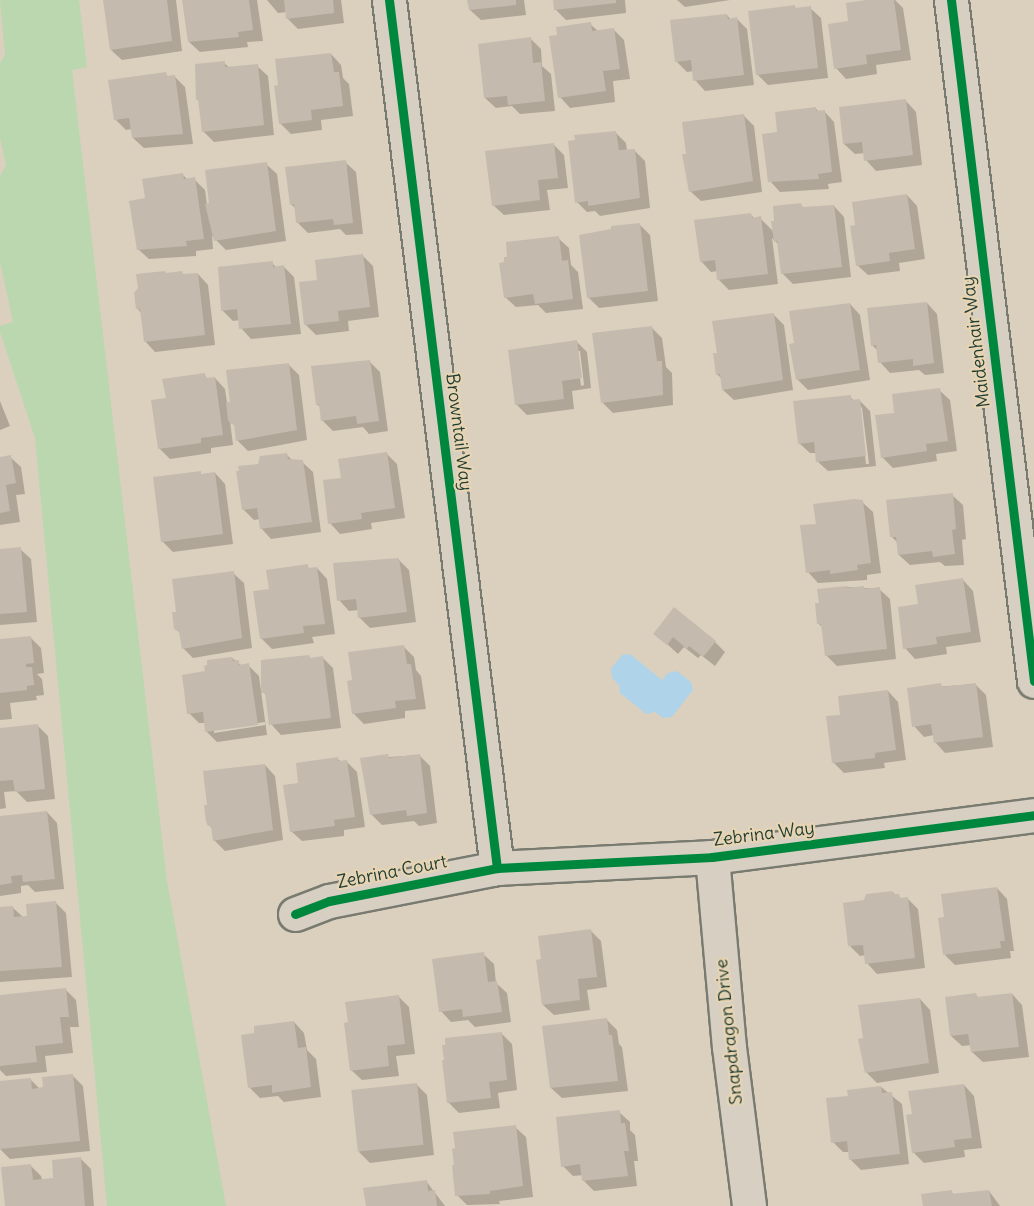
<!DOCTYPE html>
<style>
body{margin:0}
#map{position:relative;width:1034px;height:1206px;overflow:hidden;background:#dbd0be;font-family:Delius,sans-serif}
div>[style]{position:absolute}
.green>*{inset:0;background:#bad7b0}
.water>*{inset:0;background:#afd4e9}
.shadow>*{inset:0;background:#0003}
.building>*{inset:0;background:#c5baae;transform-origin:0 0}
.roads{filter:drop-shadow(2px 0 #797a70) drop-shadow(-2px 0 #797a70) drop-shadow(0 2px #797a70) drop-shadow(0 -2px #797a70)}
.minor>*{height:33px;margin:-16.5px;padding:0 16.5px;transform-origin:16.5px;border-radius:16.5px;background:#d7cfc2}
.cycleway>*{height:9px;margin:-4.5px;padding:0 4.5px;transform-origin:4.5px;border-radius:4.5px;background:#00873e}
span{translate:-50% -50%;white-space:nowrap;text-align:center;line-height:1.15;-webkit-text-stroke:4.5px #e7d4b2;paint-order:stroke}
.street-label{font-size:18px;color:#1f3d34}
</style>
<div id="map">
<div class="green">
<i style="clip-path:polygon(0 0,79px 0,87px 67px,72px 70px,167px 881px,226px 1206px,107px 1206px,35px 438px,0 332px,0 326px,13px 322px,0 262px,0 176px,6px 165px,0 138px,0 64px,5px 54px)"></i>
</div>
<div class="water">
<i style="clip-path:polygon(630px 654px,662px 680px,668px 673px,677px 671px,691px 682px,693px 690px,672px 717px,663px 718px,655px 712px,646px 714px,620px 693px,619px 685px,612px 678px,611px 669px,622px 655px)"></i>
</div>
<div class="shadow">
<i style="clip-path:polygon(105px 0,176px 0,182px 51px,122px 60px,111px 50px)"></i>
<i style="clip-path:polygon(184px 0,257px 0,263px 41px,247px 42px,248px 47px,200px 52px,189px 42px)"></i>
<i style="clip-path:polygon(267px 0,341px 0,344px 23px,298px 29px,288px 19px,287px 12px,278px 13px)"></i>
<i style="clip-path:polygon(469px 0,524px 0,526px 15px,481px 20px,470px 10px)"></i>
<i style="clip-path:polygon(554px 0,625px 0,626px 13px,566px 20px,555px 9px)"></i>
<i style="clip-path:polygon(677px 0,730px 0,685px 7px)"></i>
<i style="clip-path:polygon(877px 0,895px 0,903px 8px,911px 60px,876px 65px,877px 74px,846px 79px,836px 68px,849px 23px)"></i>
<i style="clip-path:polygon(795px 7px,797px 9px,810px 8px,821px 18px,828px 78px,768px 85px,757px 74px)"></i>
<i style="clip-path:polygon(727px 15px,731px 20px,737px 19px,747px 29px,754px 85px,705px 91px,695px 80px,694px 71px,687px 72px,677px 62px)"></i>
<i style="clip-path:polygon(590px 24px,598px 31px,613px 29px,624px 40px,630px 79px,613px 81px,615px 102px,570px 108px,560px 97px)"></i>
<i style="clip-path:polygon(530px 38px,541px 49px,542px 66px,551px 74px,555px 111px,520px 114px,512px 106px,496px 108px,485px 98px)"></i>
<i style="clip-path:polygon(331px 54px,341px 65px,343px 78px,349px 84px,353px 116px,321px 120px,322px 130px,291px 134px,280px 123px)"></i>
<i style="clip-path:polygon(224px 63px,230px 68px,257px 66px,268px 76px,274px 135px,214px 142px,203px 131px,200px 102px,197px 99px)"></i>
<i style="clip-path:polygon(165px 74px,169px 77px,175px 77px,185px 87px,193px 144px,144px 148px,133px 138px,132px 129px,126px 130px,116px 120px)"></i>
<i style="clip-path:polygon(906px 101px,916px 112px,922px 165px,876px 171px,866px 160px,865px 153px,855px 154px,844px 144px)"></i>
<i style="clip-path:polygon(815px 108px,819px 112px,824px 111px,834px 122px,842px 182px,828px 184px,829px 189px,780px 192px,770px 181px,779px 133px)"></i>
<i style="clip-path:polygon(744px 116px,754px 126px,762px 192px,701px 201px,690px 191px)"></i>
<i style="clip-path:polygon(615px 132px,626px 143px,627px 151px,634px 150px,645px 161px,650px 208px,600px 216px,595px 211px,587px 212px,577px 202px)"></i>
<i style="clip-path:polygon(553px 144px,564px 155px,568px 188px,547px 190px,550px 210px,504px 215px,493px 205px)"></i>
<i style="clip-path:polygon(345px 162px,356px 172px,363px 234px,346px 235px,340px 229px,308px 233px,298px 223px,296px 209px,291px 204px)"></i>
<i style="clip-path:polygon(266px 164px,277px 174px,286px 241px,226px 250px,212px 236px,213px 249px,196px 251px,196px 256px,149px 259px,138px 249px,146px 200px,183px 175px,188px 180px,194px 179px,205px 190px,207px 205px)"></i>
<i style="clip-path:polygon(907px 195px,917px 206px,925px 259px,899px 263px,900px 271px,868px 275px,857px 265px)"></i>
<i style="clip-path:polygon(801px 205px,804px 208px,834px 206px,844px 217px,851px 277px,793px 284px,782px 273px,779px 245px,772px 238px,778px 284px,729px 290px,719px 280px,718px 271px,711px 272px,701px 261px,751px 215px,755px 219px,760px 218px,774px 232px)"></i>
<i style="clip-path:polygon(639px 224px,650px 235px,658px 301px,599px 308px,588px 297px)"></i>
<i style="clip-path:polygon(558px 238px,569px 248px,571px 265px,578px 272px,583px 309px,546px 313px,538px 305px,516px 307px,505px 297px)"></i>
<i style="clip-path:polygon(362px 255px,373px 266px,379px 317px,348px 321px,349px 331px,316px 335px,306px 325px,319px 281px)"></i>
<i style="clip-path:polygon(272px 263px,277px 268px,284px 267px,294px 277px,301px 334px,251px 339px,241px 328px,240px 320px,233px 321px,222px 310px)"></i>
<i style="clip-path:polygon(182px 273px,185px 276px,198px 274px,208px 285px,215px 345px,155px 352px,145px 341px,141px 313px,137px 308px,167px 274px)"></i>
<i style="clip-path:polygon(927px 303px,937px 314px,944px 373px,925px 375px,919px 370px,890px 373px,880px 362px,878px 351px,872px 345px)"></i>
<i style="clip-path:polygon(850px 304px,860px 315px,870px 380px,808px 390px,798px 380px,795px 344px)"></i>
<i style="clip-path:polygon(773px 314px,784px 325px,793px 390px,734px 400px,723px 390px,722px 379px,717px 374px)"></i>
<i style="clip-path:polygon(652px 328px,662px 338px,666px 367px,672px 373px,673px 405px,613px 413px,602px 402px)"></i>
<i style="clip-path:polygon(evenodd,577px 342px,587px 352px,591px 388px,572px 391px,574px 409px,527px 415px,516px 404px,577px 342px,577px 351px,580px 351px,584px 385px,581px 386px,577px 351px)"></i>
<i style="clip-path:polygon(370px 362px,380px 372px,388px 431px,369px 434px,363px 427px,333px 431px,322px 420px,321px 408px,317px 404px)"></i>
<i style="clip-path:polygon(288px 364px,299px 375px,307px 440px,248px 451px,238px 441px,236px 427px,230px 421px,233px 445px,211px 448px,211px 453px,170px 459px,159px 448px,167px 399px,204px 375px,208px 379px,215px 378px,225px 389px,227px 403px,232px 403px)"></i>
<i style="clip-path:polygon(939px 390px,950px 400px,957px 451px,936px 454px,937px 461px,893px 468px,882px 457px,896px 414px)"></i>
<i style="clip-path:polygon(evenodd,850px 397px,854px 401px,859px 400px,870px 411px,876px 466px,828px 471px,817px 461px,817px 453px,810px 453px,799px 443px,850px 397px,859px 405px,862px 408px,869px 464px,866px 464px,859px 405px)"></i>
<i style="clip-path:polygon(0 401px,10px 426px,0 430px)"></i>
<i style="clip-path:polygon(286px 454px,293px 461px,302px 462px,313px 472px,321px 532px,271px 539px,261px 528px,260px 519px,254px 520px,243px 509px,259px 465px)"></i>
<i style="clip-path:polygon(387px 454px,397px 464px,405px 518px,371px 523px,372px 529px,340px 534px,330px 523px,342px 479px)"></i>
<i style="clip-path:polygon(10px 457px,21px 467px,25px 494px,16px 495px,20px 522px,0 525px,0 459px)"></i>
<i style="clip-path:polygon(200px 473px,202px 475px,215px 473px,225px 484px,233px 544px,173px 552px,162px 541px)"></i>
<i style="clip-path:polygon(952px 495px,963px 505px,966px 539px,962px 540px,964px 565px,945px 566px,940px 562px,910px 565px,899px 555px,898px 543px,891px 536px)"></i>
<i style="clip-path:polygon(862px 502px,873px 512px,881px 573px,867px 575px,867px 580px,818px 583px,808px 572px,817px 525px)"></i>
<i style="clip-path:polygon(20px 549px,31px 559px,37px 622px,0 625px,0 551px)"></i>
<i style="clip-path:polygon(399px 560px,409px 570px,416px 622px,370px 628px,359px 617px,358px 610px,349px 611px,339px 600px)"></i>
<i style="clip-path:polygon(307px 566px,310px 569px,317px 568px,327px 579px,335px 634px,312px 637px,314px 643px,272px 649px,261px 638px,270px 590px)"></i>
<i style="clip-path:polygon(233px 573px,244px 583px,252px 648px,193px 658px,183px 648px)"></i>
<i style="clip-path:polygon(963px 580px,973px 591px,981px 642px,946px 647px,947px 654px,915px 659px,905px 648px,919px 606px)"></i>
<i style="clip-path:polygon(847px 587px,879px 589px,890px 599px,896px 659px,837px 666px,826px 655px,823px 628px,819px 624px)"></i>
<i style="clip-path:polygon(655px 633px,715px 642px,725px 652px,715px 666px,701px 655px,698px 658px,684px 647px,678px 654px)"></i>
<i style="clip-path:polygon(31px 638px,41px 648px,44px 673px,37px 674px,42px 679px,44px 695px,36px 696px,37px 700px,10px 703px,12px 719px,0 720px,0 640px)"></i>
<i style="clip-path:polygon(404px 647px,414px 657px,416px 670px,421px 676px,426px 709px,405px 711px,405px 718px,364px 724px,353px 713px,354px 681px)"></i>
<i style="clip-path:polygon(308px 656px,312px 659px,323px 658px,333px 668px,341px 728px,281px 735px,271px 724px,267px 696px,262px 691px)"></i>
<i style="clip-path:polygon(evenodd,232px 658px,242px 666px,248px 665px,259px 676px,267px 735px,217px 742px,207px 732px,206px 723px,199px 723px,189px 713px,232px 658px,265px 722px,265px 725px,214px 733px,214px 730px,265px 722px)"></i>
<i style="clip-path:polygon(975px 684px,986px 695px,993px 747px,945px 753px,935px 742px,934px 735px,924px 737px,914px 726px,909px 689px)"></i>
<i style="clip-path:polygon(888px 691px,898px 702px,906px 760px,884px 763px,885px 768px,844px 773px,834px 763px,842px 716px)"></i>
<i style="clip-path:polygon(38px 726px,48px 736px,55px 799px,27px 802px,16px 791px,4px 792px,6px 808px,0 809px,0 730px)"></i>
<i style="clip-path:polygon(419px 755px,430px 766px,437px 823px,419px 826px,414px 821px,382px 825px,371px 814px,361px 759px)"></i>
<i style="clip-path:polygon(337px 758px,341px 762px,346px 761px,357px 772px,365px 827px,344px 830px,344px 836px,302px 841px,291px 831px,300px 784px)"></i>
<i style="clip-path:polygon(265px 765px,275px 776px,283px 840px,225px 851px,214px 840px,213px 830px,209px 825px,209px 806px)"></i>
<i style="clip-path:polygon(47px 812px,57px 823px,64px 889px,35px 892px,28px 885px,21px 886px,21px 893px,0 896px,0 817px)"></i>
<i style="clip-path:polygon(997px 888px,1007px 899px,1014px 951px,1010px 951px,1011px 958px,955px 965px,945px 955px)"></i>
<i style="clip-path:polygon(892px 892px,902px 899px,907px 898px,918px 909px,925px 968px,877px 974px,867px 963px,866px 955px,860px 956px,850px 946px,865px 902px)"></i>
<i style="clip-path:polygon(56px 903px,66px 913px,72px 977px,0 982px,0 908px,12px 907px,23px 917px,28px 917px)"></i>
<i style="clip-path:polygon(590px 930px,601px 941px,607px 987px,587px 990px,590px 1010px,554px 1015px,543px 1005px)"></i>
<i style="clip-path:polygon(483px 954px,494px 964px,496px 983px,507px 993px,511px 1022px,475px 1027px,468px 1020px,451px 1022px,441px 1011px)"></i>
<i style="clip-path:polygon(65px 989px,76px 1000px,79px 1027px,70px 1027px,73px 1053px,45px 1056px,47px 1072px,6px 1076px,0 1070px,0 996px)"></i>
<i style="clip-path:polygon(1012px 994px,1022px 1005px,1029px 1057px,983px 1062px,972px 1052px,971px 1045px,962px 1046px,951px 1036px,976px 995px,979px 998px)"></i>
<i style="clip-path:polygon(399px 997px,409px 1007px,415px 1054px,396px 1056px,399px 1076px,362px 1080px,351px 1070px)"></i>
<i style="clip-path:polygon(920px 999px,930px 1010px,939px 1073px,877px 1083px,867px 1073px,865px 1039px)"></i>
<i style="clip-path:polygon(607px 1020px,617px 1030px,619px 1044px,622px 1047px,628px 1091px,562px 1098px,551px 1088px)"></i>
<i style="clip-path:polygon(294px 1022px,304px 1033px,307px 1050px,316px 1059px,321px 1097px,284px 1102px,278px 1096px,260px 1098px,250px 1088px)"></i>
<i style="clip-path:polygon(501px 1033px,512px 1044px,517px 1090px,498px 1093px,500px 1108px,459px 1113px,448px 1102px)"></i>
<i style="clip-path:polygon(72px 1075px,83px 1086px,90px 1151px,10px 1159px,0 1149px,0 1083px,30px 1079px,40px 1089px)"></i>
<i style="clip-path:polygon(417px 1085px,427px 1095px,434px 1155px,370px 1163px,359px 1152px)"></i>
<i style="clip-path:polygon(964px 1085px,974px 1096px,982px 1148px,964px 1150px,965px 1157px,924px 1163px,913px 1152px,913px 1115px)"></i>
<i style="clip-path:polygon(881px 1087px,902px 1104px,909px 1164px,861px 1170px,850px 1159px,849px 1152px,843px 1152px,833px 1142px,849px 1097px)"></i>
<i style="clip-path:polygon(619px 1112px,630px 1122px,630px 1130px,635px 1135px,638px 1161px,634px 1161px,637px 1186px,594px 1191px,583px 1180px,583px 1175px,573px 1176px,563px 1166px)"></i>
<i style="clip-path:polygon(515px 1127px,526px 1137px,533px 1197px,499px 1201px,500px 1204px,467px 1205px,457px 1195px)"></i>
<i style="clip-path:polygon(80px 1158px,91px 1169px,94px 1206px,6px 1206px,31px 1166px,41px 1176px,42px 1180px,55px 1179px)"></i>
<i style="clip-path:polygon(426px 1181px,445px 1206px,367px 1206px)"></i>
<i style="clip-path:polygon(989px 1191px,1000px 1206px,924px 1206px,951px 1192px,955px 1195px)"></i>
</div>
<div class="building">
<i style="clip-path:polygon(103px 0,167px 0,172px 41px,110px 50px)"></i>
<i style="clip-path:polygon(182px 0,249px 0,253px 30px,238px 32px,239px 37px,188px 42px)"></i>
<i style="clip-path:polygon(284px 0,333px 0,334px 13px,286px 19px)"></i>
<i style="clip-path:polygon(467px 0,516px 0,516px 5px,469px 10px)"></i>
<i style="clip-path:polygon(553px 0,616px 0,616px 3px,554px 10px)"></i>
<i style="clip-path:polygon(866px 0,894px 0,901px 50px,866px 55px,867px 64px,834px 69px,828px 24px,848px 21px,846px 3px)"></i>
<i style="clip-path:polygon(795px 5px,795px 8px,811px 6px,818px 68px,756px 75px,748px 11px)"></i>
<i style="clip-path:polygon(727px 14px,728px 19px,737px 17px,744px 75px,693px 81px,691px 60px,675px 62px,670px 20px)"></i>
<i style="clip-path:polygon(591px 22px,592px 31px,614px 28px,620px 69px,603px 71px,606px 91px,558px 98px,549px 36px,557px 35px,556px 27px)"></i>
<i style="clip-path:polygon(531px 37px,533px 63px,541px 62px,545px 101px,508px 105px,507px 96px,484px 98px,478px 44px)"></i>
<i style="clip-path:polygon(331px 53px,334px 72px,339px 72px,343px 106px,311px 110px,312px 120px,279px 124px,274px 86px,278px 85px,275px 59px)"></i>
<i style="clip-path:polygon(225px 61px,225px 67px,258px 64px,264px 125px,202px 132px,198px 99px,196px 100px,195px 64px)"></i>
<i style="clip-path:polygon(166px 72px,167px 76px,175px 75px,183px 134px,132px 138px,129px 118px,114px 120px,108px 80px)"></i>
<i style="clip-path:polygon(906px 99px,913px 155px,864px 161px,862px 142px,843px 144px,839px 107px)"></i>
<i style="clip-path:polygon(816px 107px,816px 111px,825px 110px,832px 172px,818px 174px,819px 179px,768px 182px,762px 134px,777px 132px,775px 112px)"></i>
<i style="clip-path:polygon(744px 114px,753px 181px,689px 192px,682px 154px,686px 154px,682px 122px)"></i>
<i style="clip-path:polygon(616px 131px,619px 150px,635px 149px,640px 198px,588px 206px,588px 201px,575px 203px,568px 141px,575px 140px,574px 135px)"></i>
<i style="clip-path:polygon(554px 143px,558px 178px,538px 180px,540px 200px,492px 206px,485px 151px)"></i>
<i style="clip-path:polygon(346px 160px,353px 223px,334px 225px,333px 219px,296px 223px,294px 204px,290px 205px,285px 167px)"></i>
<i style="clip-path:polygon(267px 162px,276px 231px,214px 241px,205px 204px,209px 203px,205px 170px)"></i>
<i style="clip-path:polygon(183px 173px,184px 179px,195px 177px,204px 239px,186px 241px,187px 246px,137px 250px,129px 201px,145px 198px,142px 179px)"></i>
<i style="clip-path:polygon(907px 194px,915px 249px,889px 253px,890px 261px,856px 266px,850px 226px,855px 225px,852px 202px)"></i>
<i style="clip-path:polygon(801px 203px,802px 207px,834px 205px,842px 267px,781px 274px,777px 241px,774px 242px,771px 221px,774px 221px,773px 206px)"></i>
<i style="clip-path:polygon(751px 213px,752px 218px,761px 216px,768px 274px,717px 280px,715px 260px,700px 262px,694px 220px)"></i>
<i style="clip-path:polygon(640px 223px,648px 291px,587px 298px,579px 235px,611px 229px,611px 226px)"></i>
<i style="clip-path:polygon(559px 236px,562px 261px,568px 260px,573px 299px,535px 304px,533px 294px,504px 298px,499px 263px,504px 262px,504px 257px,507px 257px,506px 242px)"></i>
<i style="clip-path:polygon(363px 254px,370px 307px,338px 311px,339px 321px,304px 325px,299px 282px,317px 280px,315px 260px)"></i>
<i style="clip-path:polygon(273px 261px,273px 267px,284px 265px,291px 324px,239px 329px,237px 309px,221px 311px,218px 267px)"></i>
<i style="clip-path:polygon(165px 271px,166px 273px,182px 271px,183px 274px,198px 273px,205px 335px,144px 342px,140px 309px,136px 309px,134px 293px,138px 288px,136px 274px)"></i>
<i style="clip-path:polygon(927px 302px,934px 363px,913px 366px,913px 359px,878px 363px,876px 345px,871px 346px,867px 308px)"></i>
<i style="clip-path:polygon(850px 303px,860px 370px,796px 380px,789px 344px,794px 343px,789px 311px)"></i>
<i style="clip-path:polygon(774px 313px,783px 380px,722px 390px,720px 374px,716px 375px,713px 353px,717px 353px,712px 321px)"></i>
<i style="clip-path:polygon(652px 326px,657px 361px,662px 361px,663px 395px,601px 403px,592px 333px)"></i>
<i style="clip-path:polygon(577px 340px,582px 378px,562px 381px,564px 399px,515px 405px,508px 350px)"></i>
<i style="clip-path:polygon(370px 360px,379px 421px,357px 424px,356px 416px,321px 421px,319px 404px,316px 405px,311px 366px)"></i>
<i style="clip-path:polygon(289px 363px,297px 430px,236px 441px,234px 424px,231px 424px,228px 420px,226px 402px,230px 402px,226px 370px)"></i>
<i style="clip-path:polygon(205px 373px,206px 378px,215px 377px,223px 435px,201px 438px,201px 443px,158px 449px,151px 400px,166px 398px,162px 379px)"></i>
<i style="clip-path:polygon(940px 388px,948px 441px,926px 444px,927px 451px,881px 458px,875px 415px,894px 413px,892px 394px)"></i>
<i style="clip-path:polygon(851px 395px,851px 400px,860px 399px,866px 456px,816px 462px,814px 442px,798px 444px,793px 401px)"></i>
<i style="clip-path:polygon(387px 452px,395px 508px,361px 513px,362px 519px,328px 524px,323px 480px,341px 478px,338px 459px)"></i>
<i style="clip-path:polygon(287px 453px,288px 459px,303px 460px,312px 522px,260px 529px,257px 508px,242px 510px,236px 471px,239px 471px,238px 466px,258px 464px,260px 456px)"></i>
<i style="clip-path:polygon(11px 455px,16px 483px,6px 485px,10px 511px,0 513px,0 457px)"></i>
<i style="clip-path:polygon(201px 471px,201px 474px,215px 472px,223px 534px,161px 542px,153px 477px)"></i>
<i style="clip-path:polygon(953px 493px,956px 529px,952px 530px,955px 554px,933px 557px,932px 551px,898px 555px,896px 537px,890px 537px,886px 500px)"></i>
<i style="clip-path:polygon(855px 499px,863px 500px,871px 563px,857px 565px,858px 570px,830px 574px,830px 570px,806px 573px,800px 525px,816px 524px,813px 504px)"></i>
<i style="clip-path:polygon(21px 547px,27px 612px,0 614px,0 549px)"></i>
<i style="clip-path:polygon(399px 558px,407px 612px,358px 618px,356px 599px,337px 601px,333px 563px)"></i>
<i style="clip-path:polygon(308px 564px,308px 568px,317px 567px,325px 624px,303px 626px,304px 633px,260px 639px,253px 591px,269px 589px,266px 570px)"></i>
<i style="clip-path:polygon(234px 571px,242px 638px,182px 649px,179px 632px,174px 629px,172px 612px,176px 612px,172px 579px)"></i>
<i style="clip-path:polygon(963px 578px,971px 632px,936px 637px,937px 644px,903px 649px,898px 607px,918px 604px,915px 585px)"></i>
<i style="clip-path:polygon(847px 586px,847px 588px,864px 586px,864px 589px,880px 587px,887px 649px,825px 656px,821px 624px,817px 624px,815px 603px,819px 603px,817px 589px)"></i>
<i style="clip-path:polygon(674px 607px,716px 641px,703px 657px,689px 646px,687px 649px,673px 637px,667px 645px,653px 634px)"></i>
<i style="clip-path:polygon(31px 636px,34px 663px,26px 664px,26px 667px,32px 667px,34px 685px,27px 686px,27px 690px,0 693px,0 639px)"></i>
<i style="clip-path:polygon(404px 645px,407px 664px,411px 664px,416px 699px,395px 701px,396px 708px,352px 714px,347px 681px,352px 680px,348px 652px)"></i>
<i style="clip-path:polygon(309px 655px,310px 658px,323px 656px,331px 718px,269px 725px,265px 693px,261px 693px,261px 660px)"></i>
<i style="clip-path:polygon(232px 657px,233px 661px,239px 660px,239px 665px,249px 663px,258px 725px,205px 732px,203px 712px,187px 714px,182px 675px,205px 671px,204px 666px,207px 665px,207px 660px)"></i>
<i style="clip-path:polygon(941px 683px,942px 687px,976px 683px,983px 737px,934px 743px,931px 724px,912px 727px,907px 688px)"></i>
<i style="clip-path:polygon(888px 690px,896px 750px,875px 753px,875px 758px,832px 763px,826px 716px,840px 715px,838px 696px)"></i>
<i style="clip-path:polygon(38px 724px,45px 789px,15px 792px,13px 780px,0 781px,0 728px)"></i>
<i style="clip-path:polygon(388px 754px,389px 758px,420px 754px,427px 813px,407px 816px,406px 810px,370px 815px,360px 758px)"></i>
<i style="clip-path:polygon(338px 757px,338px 761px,347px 760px,355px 817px,334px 820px,335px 826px,290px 832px,283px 785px,298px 783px,296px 763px)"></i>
<i style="clip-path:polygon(265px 764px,273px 830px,213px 841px,211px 826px,208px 826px,206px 822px,204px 805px,207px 805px,203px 771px)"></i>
<i style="clip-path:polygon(47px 811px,55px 879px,23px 882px,22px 875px,11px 876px,12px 883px,0 885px,0 816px)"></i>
<i style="clip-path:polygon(997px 887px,1005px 941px,1000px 941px,1001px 948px,943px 955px,938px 918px,944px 917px,941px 894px)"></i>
<i style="clip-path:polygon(893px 891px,893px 894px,899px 894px,900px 898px,908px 897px,915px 958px,865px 964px,863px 945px,848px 946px,843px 903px,864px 900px,866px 894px)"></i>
<i style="clip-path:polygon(56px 901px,62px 967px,0 971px,0 907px,13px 906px,14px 917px,27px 916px,26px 904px)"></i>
<i style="clip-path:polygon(591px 929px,597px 977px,578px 979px,580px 1000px,542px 1005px,536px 960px,541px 959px,538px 936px)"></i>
<i style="clip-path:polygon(484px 952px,488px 982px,497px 981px,502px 1012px,463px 1017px,462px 1009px,439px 1012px,432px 959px)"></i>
<i style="clip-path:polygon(66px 988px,69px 1017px,60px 1017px,63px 1043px,35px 1046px,37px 1062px,0 1066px,0 995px)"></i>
<i style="clip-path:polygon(976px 993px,977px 997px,1012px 993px,1019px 1047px,971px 1052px,968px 1034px,950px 1036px,945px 997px)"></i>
<i style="clip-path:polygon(399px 995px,405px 1044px,387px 1046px,389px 1066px,350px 1071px,344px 1023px,348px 1022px,345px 1002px)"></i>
<i style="clip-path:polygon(920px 998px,929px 1063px,865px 1073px,858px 1039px,863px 1038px,858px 1005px)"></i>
<i style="clip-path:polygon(607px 1018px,609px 1035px,612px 1035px,618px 1081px,550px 1088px,542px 1026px)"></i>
<i style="clip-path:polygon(294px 1021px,298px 1048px,306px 1047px,311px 1087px,272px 1093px,272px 1085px,248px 1088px,241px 1035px,254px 1033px,254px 1026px)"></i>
<i style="clip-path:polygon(502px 1032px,507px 1080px,489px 1082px,491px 1098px,447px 1103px,442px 1060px,444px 1060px,442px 1045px,445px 1045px,445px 1038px)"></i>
<i style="clip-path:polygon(73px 1074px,80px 1141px,0 1149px,0 1081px,31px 1078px,32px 1089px,43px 1087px,42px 1077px)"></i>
<i style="left:417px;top:1083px;width:62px;height:66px;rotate:84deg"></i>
<i style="clip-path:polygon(964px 1084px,972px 1138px,954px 1140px,955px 1147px,912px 1153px,906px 1115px,912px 1114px,908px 1091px)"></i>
<i style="clip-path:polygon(881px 1086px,882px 1093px,892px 1092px,900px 1154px,849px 1160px,847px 1141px,831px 1143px,826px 1098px,848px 1096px,847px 1090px)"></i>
<i style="clip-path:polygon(620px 1110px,621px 1123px,625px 1123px,629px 1151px,624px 1151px,628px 1176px,582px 1181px,580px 1164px,561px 1167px,556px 1117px)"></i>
<i style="clip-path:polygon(516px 1125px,523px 1186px,490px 1191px,490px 1194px,455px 1196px,452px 1165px,454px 1165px,452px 1149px,455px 1148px,453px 1132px)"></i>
<i style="clip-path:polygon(81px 1157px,85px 1206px,5px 1206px,1px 1167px,31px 1164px,33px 1180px,53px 1178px,52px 1160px)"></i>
<i style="clip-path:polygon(427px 1180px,428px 1191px,435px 1190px,437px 1206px,366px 1206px,363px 1188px)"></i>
<i style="clip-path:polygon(952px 1190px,952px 1194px,989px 1190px,992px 1206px,923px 1206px,921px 1194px)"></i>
</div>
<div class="roads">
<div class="minor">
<i style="left:389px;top:0;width:875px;rotate:82.91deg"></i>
<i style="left:951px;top:0;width:686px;rotate:83.05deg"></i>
<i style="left:712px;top:857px;width:191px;rotate:84.9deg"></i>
<i style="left:729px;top:1047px;width:160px;rotate:82.8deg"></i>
<i style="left:295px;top:914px;width:36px;rotate:-21deg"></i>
<i style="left:329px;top:901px;width:171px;rotate:-11.1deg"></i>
<i style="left:497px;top:868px;width:215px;rotate:-2.9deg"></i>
<i style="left:712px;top:857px;width:325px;rotate:-7.4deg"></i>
</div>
</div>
<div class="cycleway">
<i style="left:389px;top:0;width:875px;rotate:82.91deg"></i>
<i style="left:951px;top:0;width:686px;rotate:83.05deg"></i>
<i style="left:295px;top:914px;width:36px;rotate:-21deg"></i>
<i style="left:329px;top:901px;width:171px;rotate:-11.1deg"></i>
<i style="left:497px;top:868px;width:215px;rotate:-2.9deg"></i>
<i style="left:712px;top:857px;width:325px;rotate:-7.4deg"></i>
</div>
<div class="street-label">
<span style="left:976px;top:342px;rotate:-97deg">Maidenhair Way</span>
<span style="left:459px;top:432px;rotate:83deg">Browntail Way</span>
<span style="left:764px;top:834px;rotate:-7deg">Zebrina Way</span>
<span style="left:392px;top:872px;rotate:-11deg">Zebrina Court</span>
<span style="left:729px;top:1032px;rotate:-96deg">Snapdragon Drive</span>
</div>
</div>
